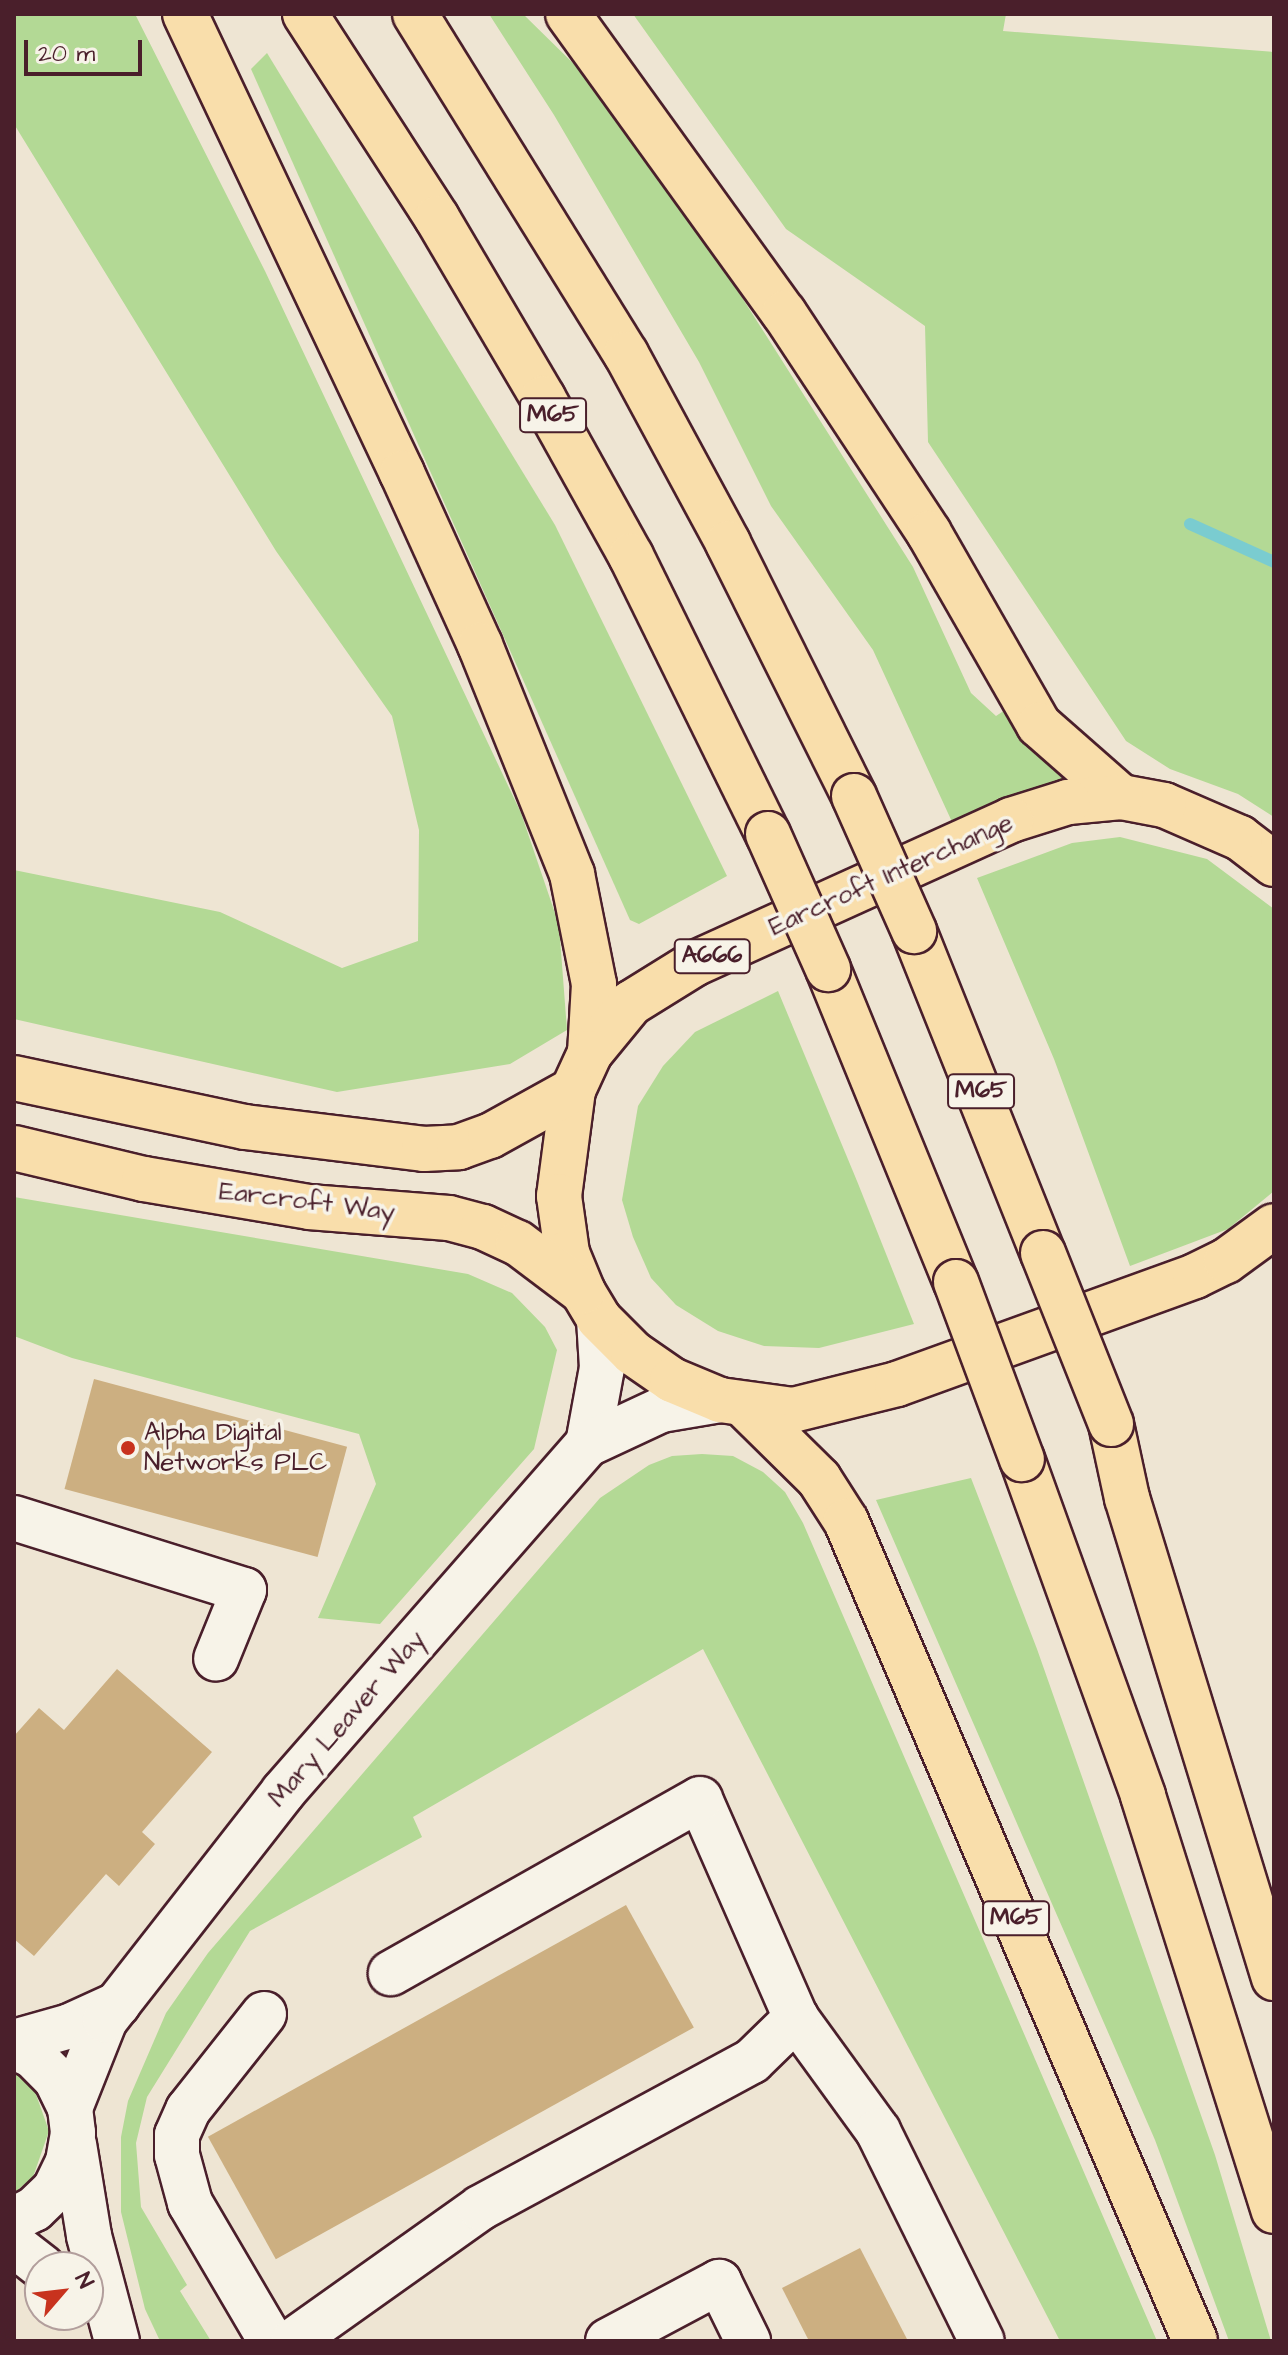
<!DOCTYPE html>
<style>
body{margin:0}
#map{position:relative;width:1288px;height:2355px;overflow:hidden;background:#eee5d3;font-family:"Architects Daughter",sans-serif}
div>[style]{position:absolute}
.green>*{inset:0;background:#b3d995}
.stream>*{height:12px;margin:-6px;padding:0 6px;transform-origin:6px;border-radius:6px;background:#7accd0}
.building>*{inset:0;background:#ccaf81;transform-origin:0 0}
.roads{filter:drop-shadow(2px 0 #4a1f2b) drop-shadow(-2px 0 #4a1f2b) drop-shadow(0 2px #4a1f2b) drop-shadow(0 -2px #4a1f2b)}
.minor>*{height:44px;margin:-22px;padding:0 22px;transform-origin:22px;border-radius:22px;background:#f7f3e8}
.highway>*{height:44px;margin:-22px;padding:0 22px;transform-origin:22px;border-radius:22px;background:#f9deab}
.bridges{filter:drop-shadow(2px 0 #4a1f2b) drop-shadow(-2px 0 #4a1f2b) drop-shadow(0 2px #4a1f2b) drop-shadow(0 -2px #4a1f2b)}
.highway-bridge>*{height:44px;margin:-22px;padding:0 22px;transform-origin:22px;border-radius:22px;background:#f9deab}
.dots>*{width:22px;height:22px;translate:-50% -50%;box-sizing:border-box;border:4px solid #f7f3e8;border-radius:50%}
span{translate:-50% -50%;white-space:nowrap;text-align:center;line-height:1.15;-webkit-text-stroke:7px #f7f3e8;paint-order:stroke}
.shield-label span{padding:2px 6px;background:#f7f3e8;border:2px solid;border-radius:6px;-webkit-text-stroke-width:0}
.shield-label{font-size:24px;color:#4a1f2b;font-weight:700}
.street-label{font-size:26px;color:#4a1f2b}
.poi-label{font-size:26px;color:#4a1f2b}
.left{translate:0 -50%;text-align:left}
.frame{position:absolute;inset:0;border:16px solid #4a1f2b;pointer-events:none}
.north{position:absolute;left:24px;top:2251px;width:80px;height:80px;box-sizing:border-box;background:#f7f3e8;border:2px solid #b29e9c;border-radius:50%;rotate:62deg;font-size:22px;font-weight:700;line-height:32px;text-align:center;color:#4a1f2b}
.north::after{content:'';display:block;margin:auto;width:28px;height:36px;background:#c8321e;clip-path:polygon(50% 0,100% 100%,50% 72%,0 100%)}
.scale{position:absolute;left:24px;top:40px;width:118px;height:36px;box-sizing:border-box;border:4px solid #4a1f2b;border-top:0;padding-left:10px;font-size:24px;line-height:28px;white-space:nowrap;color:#4a1f2b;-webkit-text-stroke:6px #f7f3e8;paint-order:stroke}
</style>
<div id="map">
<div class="green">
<i style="clip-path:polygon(14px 14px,135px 14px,265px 271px,521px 813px,559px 925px,567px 1030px,510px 1064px,337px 1092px,14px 1019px,14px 870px,220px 912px,342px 968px,418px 941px,419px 830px,392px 716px,276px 551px,14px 124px)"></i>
<i style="clip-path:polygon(489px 14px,523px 14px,579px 69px,715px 255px,913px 567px,971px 693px,996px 716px,1005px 710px,1019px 737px,1065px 781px,953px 824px,873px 650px,771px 506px,699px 362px,554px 115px)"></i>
<i style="clip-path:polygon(633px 14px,1006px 14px,1003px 31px,1274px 52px,1274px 817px,1238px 794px,1170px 769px,1126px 741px,928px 442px,925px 326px,786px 229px)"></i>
<i style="clip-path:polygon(267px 53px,555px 525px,727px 876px,639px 924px,630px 920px,251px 69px)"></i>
<i style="clip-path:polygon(1120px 837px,1207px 859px,1274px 909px,1274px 1191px,1228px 1229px,1130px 1266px,1054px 1059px,977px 878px,1072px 843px)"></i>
<i style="clip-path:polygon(778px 991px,857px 1181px,914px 1324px,819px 1348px,764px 1346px,718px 1331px,676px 1305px,651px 1278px,633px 1237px,622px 1200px,638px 1106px,663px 1066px,695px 1032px)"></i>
<i style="clip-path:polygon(14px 1197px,468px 1274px,512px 1293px,545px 1327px,557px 1350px,534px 1449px,380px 1624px,318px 1618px,376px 1484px,359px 1434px,72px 1358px,14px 1336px)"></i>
<i style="clip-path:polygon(702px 1454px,733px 1456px,763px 1472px,785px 1492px,803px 1523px,1157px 2341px,1060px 2341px,703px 1649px,413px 1817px,422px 1837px,250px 1931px,147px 2097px,136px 2143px,141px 2207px,187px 2285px,180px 2291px,211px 2341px,160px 2341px,145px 2309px,121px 2212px,121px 2137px,128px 2101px,166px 2013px,208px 1953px,600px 1498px,649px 1465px,672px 1456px)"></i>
<i style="clip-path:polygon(971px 1478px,1037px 1649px,1215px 2155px,1271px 2341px,1229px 2341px,1155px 2140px,876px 1500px)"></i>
<i style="clip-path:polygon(14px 2070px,33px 2086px,49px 2131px,33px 2177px,14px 2193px)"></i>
</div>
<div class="stream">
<i style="left:1190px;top:524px;width:92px;rotate:24.3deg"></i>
</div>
<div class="building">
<i style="left:94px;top:1379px;width:262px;height:114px;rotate:15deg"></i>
<i style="clip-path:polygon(117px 1669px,212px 1752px,142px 1832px,155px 1844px,119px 1886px,106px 1874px,34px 1956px,14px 1939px,14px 1736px,39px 1708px,64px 1730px)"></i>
<i style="left:626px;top:1905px;width:140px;height:478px;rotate:61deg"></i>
<i style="clip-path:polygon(860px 2248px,908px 2341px,809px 2341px,782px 2288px)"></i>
</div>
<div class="roads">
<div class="minor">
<i style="left:588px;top:1444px;width:77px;rotate:-79.6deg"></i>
<i style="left:602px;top:1368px;width:49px;rotate:-93.5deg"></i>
<i style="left:14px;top:1518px;width:241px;rotate:17.4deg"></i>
<i style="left:244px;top:1590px;width:74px;rotate:112.1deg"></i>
<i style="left:264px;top:2014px;width:122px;rotate:128.4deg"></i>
<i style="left:188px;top:2110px;width:27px;rotate:114deg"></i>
<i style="left:177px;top:2135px;width:20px;rotate:90deg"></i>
<i style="left:177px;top:2155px;width:50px;rotate:74.8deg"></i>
<i style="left:190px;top:2203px;width:160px;rotate:59.6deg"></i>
<i style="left:796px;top:2018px;width:140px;rotate:54deg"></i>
<i style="left:878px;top:2131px;width:234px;rotate:63.7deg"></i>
<i style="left:14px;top:2042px;width:58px;rotate:-15.9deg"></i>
<i style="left:70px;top:2026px;width:53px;rotate:-24.6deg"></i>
<i style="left:14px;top:2047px;width:21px;rotate:25deg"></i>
<i style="left:33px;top:2056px;width:33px;rotate:45deg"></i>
<i style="left:56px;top:2079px;width:32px;rotate:64deg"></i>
<i style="left:70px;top:2108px;width:25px;rotate:83deg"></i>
<i style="left:73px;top:2133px;width:29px;rotate:100deg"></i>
<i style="left:68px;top:2162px;width:30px;rotate:116deg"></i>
<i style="left:55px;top:2189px;width:29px;rotate:136deg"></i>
<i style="left:34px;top:2209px;width:22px;rotate:153deg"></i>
<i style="left:70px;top:2108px;width:95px;rotate:-68.3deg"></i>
<i style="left:105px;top:2020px;width:289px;rotate:-52deg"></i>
<i style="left:283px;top:1792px;width:463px;rotate:-48.8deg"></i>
<i style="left:588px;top:1444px;width:81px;rotate:-25deg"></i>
<i style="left:661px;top:1410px;width:60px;rotate:-9.6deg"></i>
<i style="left:74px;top:2144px;width:93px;rotate:80.7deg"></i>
<i style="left:89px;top:2236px;width:109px;rotate:75.1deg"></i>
<i style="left:14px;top:2245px;width:36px;rotate:38deg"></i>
<i style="left:293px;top:2341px;width:229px;rotate:-35.4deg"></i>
<i style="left:480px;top:2208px;width:309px;rotate:-28.4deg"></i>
<i style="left:752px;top:2061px;width:62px;rotate:-44.3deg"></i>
<i style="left:796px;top:2018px;width:239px;rotate:-113.7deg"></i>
<i style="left:700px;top:1799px;width:355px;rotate:150.6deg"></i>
<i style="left:608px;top:2341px;width:126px;rotate:-28deg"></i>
<i style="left:719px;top:2282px;width:66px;rotate:63.8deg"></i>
</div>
<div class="highway">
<i style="left:185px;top:14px;width:508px;rotate:64.7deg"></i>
<i style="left:402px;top:473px;width:189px;rotate:65.6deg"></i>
<i style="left:480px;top:645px;width:247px;rotate:68.1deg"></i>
<i style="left:572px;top:874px;width:112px;rotate:78.7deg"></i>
<i style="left:594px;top:984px;width:69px;rotate:93.3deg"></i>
<i style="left:305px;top:14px;width:243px;rotate:57.1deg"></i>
<i style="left:437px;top:218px;width:209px;rotate:59.5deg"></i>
<i style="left:543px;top:398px;width:181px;rotate:60.9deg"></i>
<i style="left:631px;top:556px;width:310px;rotate:63.8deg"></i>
<i style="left:415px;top:14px;width:400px;rotate:58.2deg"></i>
<i style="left:626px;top:354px;width:215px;rotate:61.6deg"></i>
<i style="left:728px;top:543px;width:283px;rotate:63.5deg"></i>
<i style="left:568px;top:14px;width:369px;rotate:54.2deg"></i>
<i style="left:784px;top:313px;width:263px;rotate:56.6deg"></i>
<i style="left:929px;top:533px;width:221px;rotate:60.2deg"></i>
<i style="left:1039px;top:725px;width:109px;rotate:41.3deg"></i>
<i style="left:1274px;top:864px;width:43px;rotate:-142.6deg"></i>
<i style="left:1240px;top:838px;width:83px;rotate:-156.5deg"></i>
<i style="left:1164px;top:805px;width:44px;rotate:-169.5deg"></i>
<i style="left:1121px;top:797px;width:53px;rotate:174.6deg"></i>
<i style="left:1068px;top:802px;width:60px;rotate:162.5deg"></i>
<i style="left:1011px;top:820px;width:348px;rotate:155.6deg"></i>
<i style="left:694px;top:964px;width:74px;rotate:148.2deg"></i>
<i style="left:631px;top:1003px;width:65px;rotate:129.4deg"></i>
<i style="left:590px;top:1053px;width:41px;rotate:114.7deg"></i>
<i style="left:573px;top:1090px;width:107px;rotate:97.5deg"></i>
<i style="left:559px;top:1196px;width:58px;rotate:82deg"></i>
<i style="left:567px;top:1253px;width:42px;rotate:67.7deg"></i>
<i style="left:583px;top:1292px;width:31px;rotate:59deg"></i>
<i style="left:599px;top:1319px;width:48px;rotate:45deg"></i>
<i style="left:633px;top:1353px;width:47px;rotate:34.7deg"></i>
<i style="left:672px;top:1380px;width:52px;rotate:22.6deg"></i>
<i style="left:720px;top:1400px;width:74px;rotate:7.8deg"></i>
<i style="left:793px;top:1410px;width:107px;rotate:-14deg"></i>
<i style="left:897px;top:1384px;width:317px;rotate:-19.9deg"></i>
<i style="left:1195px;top:1276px;width:34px;rotate:-26deg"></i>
<i style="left:1226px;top:1261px;width:59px;rotate:-36.1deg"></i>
<i style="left:914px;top:931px;width:347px;rotate:68.2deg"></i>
<i style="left:828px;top:969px;width:338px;rotate:67.8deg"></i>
<i style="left:14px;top:1078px;width:236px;rotate:12deg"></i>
<i style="left:245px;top:1127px;width:180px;rotate:7deg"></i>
<i style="left:424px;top:1149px;width:35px;rotate:-3deg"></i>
<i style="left:459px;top:1147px;width:33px;rotate:-20deg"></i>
<i style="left:490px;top:1136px;width:95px;rotate:-29deg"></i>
<i style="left:14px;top:1148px;width:134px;rotate:13.4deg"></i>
<i style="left:144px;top:1179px;width:167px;rotate:9.6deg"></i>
<i style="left:309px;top:1207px;width:140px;rotate:4.5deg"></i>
<i style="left:449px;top:1218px;width:35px;rotate:15deg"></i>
<i style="left:483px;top:1227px;width:38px;rotate:25deg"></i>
<i style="left:518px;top:1243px;width:81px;rotate:37deg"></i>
<i style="left:745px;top:1406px;width:104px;rotate:44.6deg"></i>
<i style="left:819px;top:1479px;width:50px;rotate:57.3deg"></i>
<i style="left:846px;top:1521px;width:891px;rotate:66.94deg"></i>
<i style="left:1111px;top:1424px;width:76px;rotate:77.8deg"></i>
<i style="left:1127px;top:1498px;width:502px;rotate:72.97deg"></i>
<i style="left:1022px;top:1459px;width:358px;rotate:70.2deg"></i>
<i style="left:1143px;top:1796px;width:435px;rotate:72.5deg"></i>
</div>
</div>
<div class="bridges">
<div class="highway-bridge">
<i style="left:854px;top:796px;width:148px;rotate:66deg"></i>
<i style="left:768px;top:834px;width:148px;rotate:66deg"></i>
<i style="left:1043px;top:1253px;width:184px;rotate:68.3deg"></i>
<i style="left:956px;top:1282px;width:189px;rotate:69.6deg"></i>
</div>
</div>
<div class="dots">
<i style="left:128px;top:1448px;background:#c8321e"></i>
</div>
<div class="shield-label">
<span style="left:553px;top:415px">M65</span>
<span style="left:712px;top:956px">A666</span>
<span style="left:981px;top:1091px">M65</span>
<span style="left:1016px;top:1918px">M65</span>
</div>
<div class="street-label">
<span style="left:891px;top:875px;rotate:-24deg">Earcroft Interchange</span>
<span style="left:307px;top:1202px;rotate:7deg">Earcroft Way</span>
<span style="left:347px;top:1719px;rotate:-49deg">Mary Leaver Way</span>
</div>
<div class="poi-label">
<span class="left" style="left:144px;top:1448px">Alpha Digital<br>Networks PLC</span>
</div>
<div class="frame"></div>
<div class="north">N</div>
<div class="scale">20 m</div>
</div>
